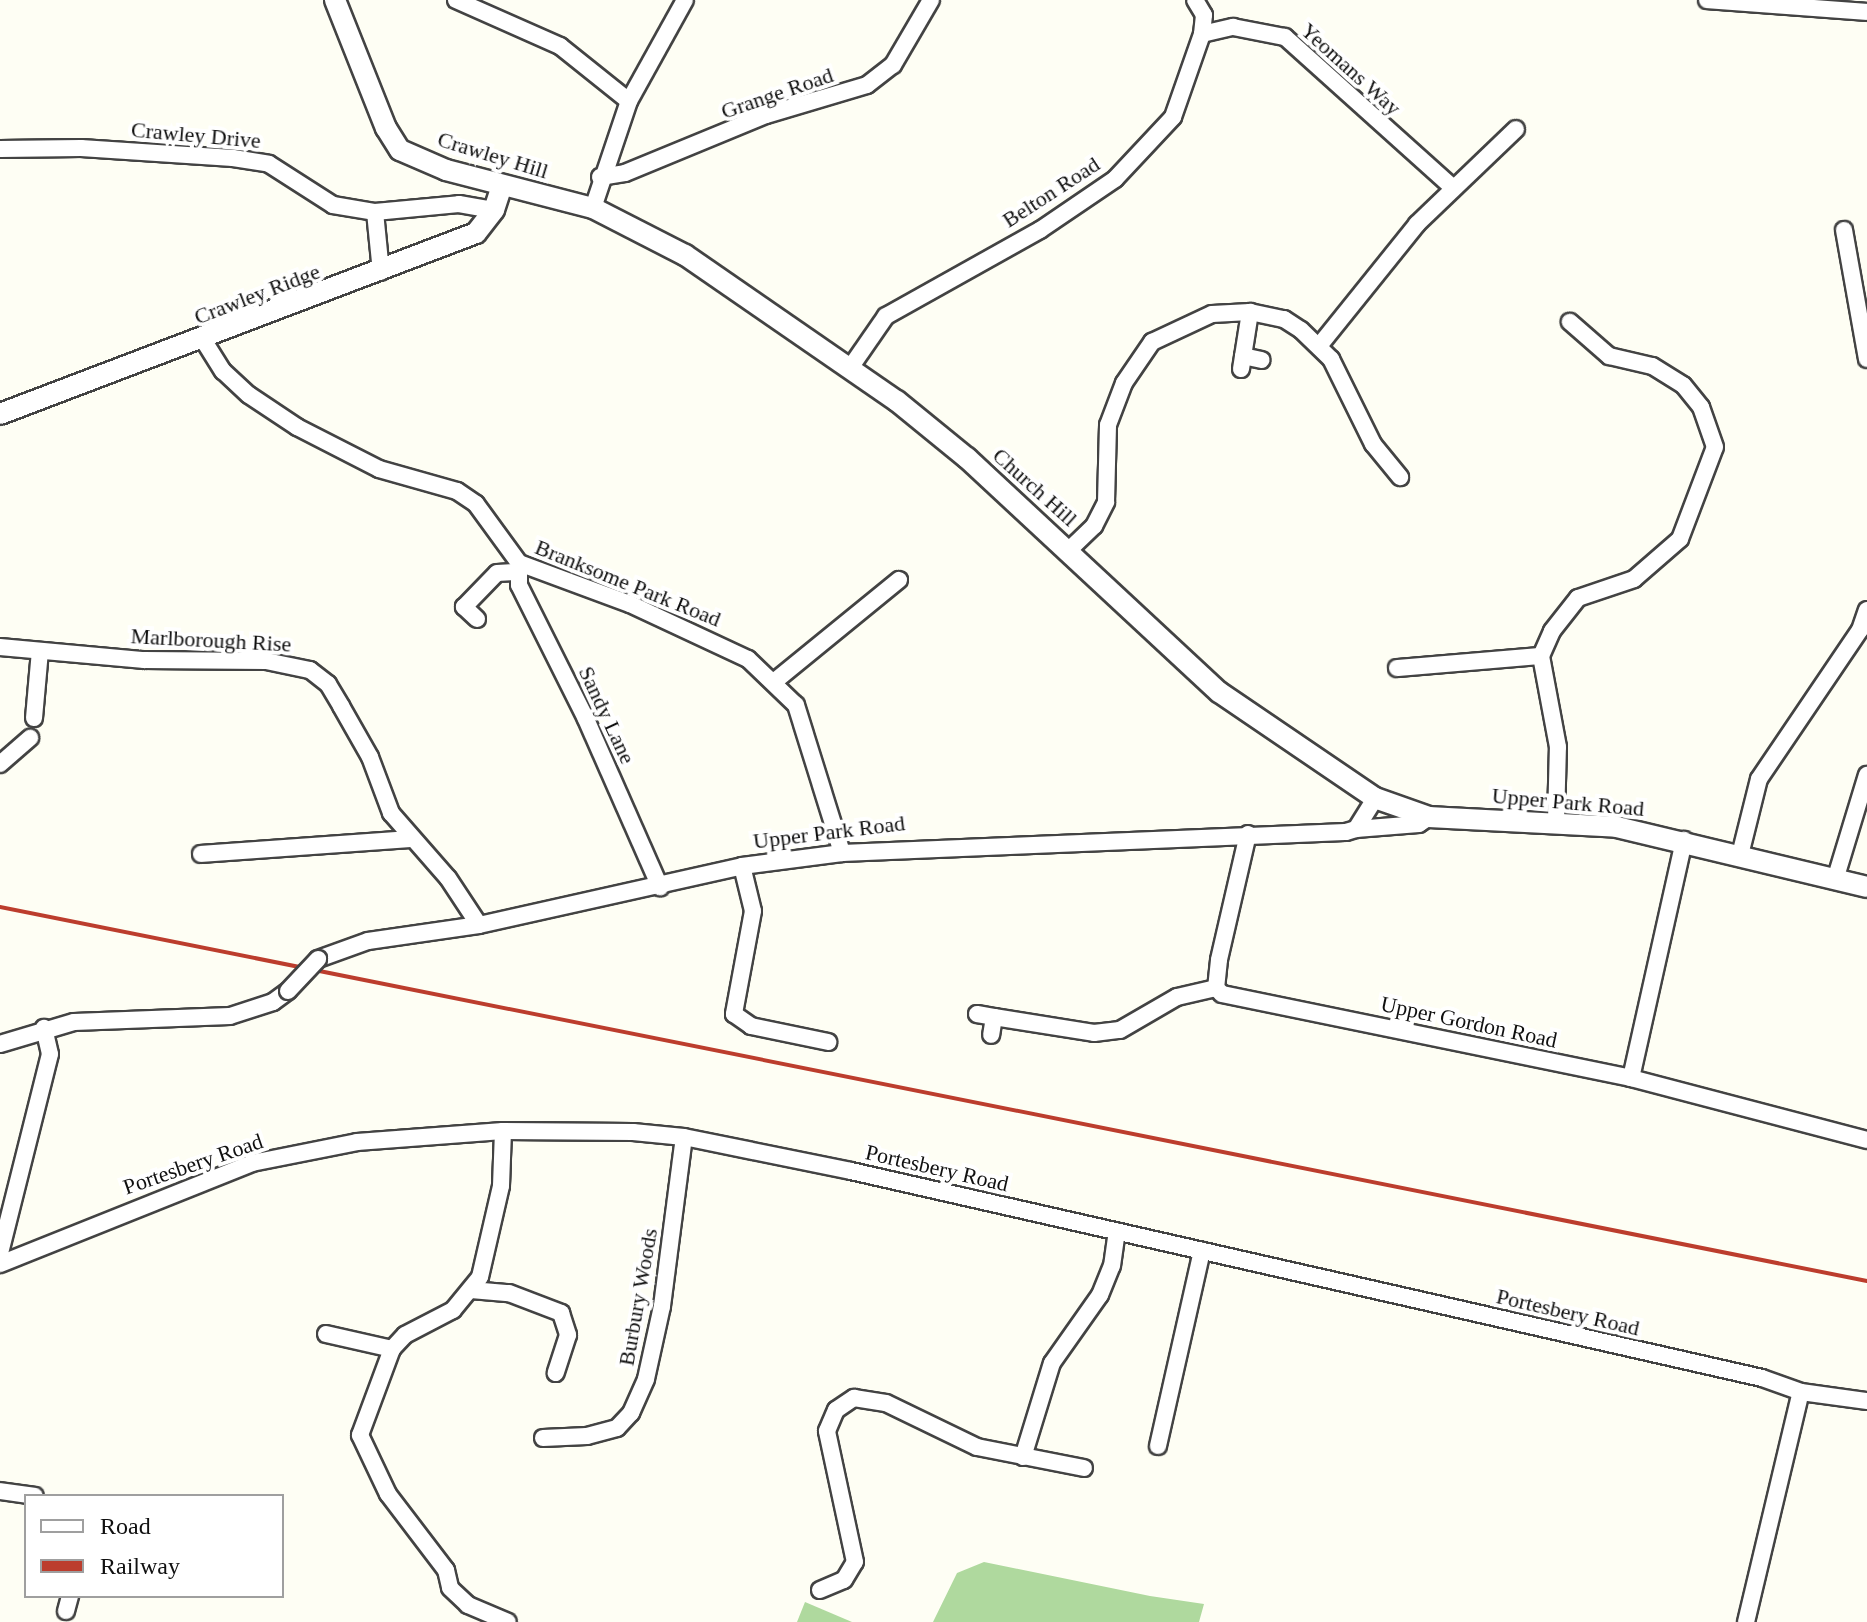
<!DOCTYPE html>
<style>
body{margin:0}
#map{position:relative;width:1867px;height:1622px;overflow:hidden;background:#fefef4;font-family:Georgia,serif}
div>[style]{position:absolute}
.forest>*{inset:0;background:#afd99e}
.roads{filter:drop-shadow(2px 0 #434343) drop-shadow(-2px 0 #434343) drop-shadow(0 2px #434343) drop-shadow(0 -2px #434343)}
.minor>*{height:16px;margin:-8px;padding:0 8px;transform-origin:8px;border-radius:8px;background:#fff}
.tertiary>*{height:20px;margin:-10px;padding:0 10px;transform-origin:10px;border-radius:10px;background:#fff}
.rail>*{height:4px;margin:-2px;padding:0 2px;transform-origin:2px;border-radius:2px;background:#bc3d2d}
.bridges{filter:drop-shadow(2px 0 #434343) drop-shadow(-2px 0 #434343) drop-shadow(0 2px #434343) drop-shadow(0 -2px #434343)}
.minor-bridge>*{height:16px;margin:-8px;padding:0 8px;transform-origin:8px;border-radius:8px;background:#fff}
span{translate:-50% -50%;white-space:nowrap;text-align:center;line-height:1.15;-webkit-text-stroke:8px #fff;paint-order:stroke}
.street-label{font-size:22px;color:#101010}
.legend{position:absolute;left:24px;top:1494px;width:260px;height:104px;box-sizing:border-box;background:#fff;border:2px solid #9f9f9f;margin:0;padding:10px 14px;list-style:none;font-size:24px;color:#101010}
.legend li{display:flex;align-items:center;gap:16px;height:40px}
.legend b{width:40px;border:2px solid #9f9f9f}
</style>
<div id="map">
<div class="forest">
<i style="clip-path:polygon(984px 1562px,1150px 1596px,1204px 1604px,1199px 1622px,933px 1622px,957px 1573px)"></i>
<i style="clip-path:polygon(805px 1602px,852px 1622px,797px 1622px)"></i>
</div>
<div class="roads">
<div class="minor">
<i style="left:456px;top:0;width:114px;rotate:23.9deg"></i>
<i style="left:560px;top:46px;width:88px;rotate:38.6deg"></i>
<i style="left:1707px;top:0;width:160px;rotate:4.3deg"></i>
<i style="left:1202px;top:34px;width:32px;rotate:-13deg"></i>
<i style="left:1233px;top:27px;width:53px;rotate:10.9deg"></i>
<i style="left:1285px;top:37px;width:224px;rotate:41.9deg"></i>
<i style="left:0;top:149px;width:81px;rotate:-0.7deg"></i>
<i style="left:81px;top:148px;width:152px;rotate:3.8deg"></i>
<i style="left:233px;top:158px;width:36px;rotate:9deg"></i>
<i style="left:269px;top:164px;width:76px;rotate:32.6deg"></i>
<i style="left:333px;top:205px;width:43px;rotate:9.5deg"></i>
<i style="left:375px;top:212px;width:84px;rotate:-5.4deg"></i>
<i style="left:459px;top:204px;width:36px;rotate:10deg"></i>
<i style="left:600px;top:177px;width:25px;rotate:-9deg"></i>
<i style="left:625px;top:173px;width:152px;rotate:-22.4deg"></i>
<i style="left:766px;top:115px;width:105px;rotate:-16.5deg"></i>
<i style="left:867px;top:85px;width:33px;rotate:-38deg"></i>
<i style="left:893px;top:65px;width:75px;rotate:-59.7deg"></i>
<i style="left:593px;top:208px;width:113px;rotate:-71.4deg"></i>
<i style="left:629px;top:101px;width:115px;rotate:-61deg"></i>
<i style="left:375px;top:212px;width:60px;rotate:84.3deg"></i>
<i style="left:1844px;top:230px;width:131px;rotate:79.9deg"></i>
<i style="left:204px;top:341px;width:36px;rotate:58deg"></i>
<i style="left:223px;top:371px;width:35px;rotate:43deg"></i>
<i style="left:249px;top:395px;width:58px;rotate:33.7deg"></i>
<i style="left:297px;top:427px;width:92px;rotate:27.1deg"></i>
<i style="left:379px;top:469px;width:81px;rotate:15.8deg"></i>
<i style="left:457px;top:491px;width:23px;rotate:34deg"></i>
<i style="left:476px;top:504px;width:73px;rotate:53.9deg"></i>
<i style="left:519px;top:563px;width:118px;rotate:20.3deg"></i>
<i style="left:630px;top:604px;width:130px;rotate:25deg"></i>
<i style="left:748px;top:659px;width:66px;rotate:43.8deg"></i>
<i style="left:796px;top:705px;width:155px;rotate:72.7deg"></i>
<i style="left:1319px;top:346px;width:156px;rotate:-51.2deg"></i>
<i style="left:1417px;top:224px;width:137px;rotate:-43.8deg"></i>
<i style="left:1243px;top:356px;width:19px;rotate:12deg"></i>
<i style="left:850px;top:368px;width:63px;rotate:-55.3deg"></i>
<i style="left:886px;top:316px;width:176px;rotate:-29.2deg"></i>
<i style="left:1040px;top:230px;width:91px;rotate:-34.2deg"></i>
<i style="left:1115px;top:179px;width:85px;rotate:-46.9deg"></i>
<i style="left:1173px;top:117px;width:88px;rotate:-70.7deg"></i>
<i style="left:1202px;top:34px;width:19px;rotate:-84deg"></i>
<i style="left:1204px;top:15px;width:17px;rotate:-121deg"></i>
<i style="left:1241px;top:369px;width:58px;rotate:-81deg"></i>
<i style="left:1069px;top:550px;width:35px;rotate:-44deg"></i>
<i style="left:1094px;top:526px;width:27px;rotate:-63deg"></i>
<i style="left:1106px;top:502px;width:77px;rotate:-88.5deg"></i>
<i style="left:1108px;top:425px;width:45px;rotate:-69.1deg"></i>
<i style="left:1124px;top:383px;width:50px;rotate:-55.7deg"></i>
<i style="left:1152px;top:342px;width:66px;rotate:-25deg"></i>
<i style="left:1212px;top:314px;width:38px;rotate:-3deg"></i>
<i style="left:1250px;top:312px;width:35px;rotate:12deg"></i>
<i style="left:1284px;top:319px;width:20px;rotate:33deg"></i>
<i style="left:1301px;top:330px;width:42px;rotate:44deg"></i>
<i style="left:1331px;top:359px;width:95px;rotate:63.7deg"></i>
<i style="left:1373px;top:444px;width:43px;rotate:50.7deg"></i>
<i style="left:519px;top:563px;width:22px;rotate:90deg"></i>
<i style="left:519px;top:585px;width:150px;rotate:63.4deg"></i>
<i style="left:586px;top:719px;width:184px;rotate:66.2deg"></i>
<i style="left:477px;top:619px;width:18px;rotate:-137deg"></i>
<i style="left:464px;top:607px;width:47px;rotate:-45.9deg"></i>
<i style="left:497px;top:573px;width:22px;rotate:-3deg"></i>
<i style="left:0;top:647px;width:145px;rotate:5.2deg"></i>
<i style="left:144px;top:660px;width:122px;rotate:0.5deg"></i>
<i style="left:266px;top:661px;width:45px;rotate:11.6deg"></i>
<i style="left:310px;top:670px;width:23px;rotate:38deg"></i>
<i style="left:328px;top:684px;width:26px;rotate:59deg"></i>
<i style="left:341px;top:706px;width:59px;rotate:60.4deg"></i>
<i style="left:370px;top:757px;width:60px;rotate:69.4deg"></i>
<i style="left:391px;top:813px;width:86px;rotate:48.8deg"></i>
<i style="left:448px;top:878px;width:56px;rotate:56.6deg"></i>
<i style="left:1397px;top:668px;width:144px;rotate:-4.8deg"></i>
<i style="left:775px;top:681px;width:160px;rotate:-39.2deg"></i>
<i style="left:34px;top:718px;width:67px;rotate:-84.9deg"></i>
<i style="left:0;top:764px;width:40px;rotate:-41deg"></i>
<i style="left:1556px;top:821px;width:74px;rotate:-88.5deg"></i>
<i style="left:1558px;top:747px;width:93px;rotate:-100.6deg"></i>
<i style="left:1541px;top:656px;width:27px;rotate:-66deg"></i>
<i style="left:1552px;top:631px;width:42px;rotate:-51.8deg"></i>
<i style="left:1578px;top:598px;width:59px;rotate:-18.7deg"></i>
<i style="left:1634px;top:579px;width:61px;rotate:-41deg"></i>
<i style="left:1680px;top:539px;width:98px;rotate:-69.2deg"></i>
<i style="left:1715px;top:447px;width:42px;rotate:-109.3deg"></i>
<i style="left:1701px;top:407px;width:28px;rotate:-129deg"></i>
<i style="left:1683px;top:385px;width:36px;rotate:-148deg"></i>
<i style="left:1652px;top:366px;width:44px;rotate:-166.9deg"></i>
<i style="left:1609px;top:356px;width:52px;rotate:-138.9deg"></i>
<i style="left:1356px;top:829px;width:63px;rotate:-4.5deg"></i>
<i style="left:1419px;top:824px;width:12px;rotate:-35deg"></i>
<i style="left:1248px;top:834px;width:129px;rotate:103deg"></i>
<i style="left:1219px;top:960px;width:28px;rotate:96deg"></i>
<i style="left:1216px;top:988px;width:8px;rotate:45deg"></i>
<i style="left:1222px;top:994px;width:418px;rotate:11.6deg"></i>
<i style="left:1631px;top:1078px;width:244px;rotate:14.7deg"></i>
<i style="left:201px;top:854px;width:209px;rotate:-4.1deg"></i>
<i style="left:1740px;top:855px;width:78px;rotate:-76deg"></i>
<i style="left:1759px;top:779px;width:180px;rotate:-55.9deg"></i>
<i style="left:1860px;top:630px;width:21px;rotate:-71deg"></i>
<i style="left:742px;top:866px;width:46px;rotate:76.3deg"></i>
<i style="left:753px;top:911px;width:105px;rotate:100.5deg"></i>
<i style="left:734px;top:1014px;width:21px;rotate:35deg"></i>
<i style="left:751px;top:1026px;width:79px;rotate:11.7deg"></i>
<i style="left:1835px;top:880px;width:110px;rotate:-73.1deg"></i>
<i style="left:318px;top:959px;width:53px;rotate:-19.8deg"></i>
<i style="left:368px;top:941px;width:112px;rotate:-8.2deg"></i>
<i style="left:479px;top:925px;width:270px;rotate:-12.6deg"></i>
<i style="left:742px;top:866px;width:101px;rotate:-7.4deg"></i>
<i style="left:842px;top:853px;width:504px;rotate:-2.39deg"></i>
<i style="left:1346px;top:832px;width:10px;rotate:-17deg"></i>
<i style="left:1356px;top:829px;width:36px;rotate:-58deg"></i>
<i style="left:977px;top:1014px;width:17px;rotate:10deg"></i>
<i style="left:994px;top:1017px;width:18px;rotate:99deg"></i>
<i style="left:994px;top:1017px;width:101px;rotate:9.1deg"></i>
<i style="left:1094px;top:1033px;width:26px;rotate:-7deg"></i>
<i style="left:1120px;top:1030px;width:66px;rotate:-30.1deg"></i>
<i style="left:1177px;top:997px;width:40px;rotate:-13deg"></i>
<i style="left:0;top:1044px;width:77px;rotate:-16.6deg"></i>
<i style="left:74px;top:1022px;width:156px;rotate:-2.2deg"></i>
<i style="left:230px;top:1016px;width:45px;rotate:-18deg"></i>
<i style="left:273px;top:1002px;width:19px;rotate:-36deg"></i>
<i style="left:1631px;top:1078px;width:244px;rotate:-77.4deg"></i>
<i style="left:503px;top:1131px;width:55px;rotate:92.1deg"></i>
<i style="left:501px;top:1186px;width:93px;rotate:103deg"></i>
<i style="left:480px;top:1277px;width:43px;rotate:129.3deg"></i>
<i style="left:453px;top:1310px;width:54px;rotate:152.5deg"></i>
<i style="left:405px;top:1335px;width:19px;rotate:133deg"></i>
<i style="left:392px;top:1349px;width:92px;rotate:110.4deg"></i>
<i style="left:360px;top:1435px;width:65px;rotate:64.6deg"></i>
<i style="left:388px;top:1494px;width:96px;rotate:52.7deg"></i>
<i style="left:446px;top:1570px;width:18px;rotate:77deg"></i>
<i style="left:450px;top:1588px;width:25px;rotate:43deg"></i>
<i style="left:468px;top:1605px;width:43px;rotate:23deg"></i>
<i style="left:0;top:1253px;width:205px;rotate:-75.9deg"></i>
<i style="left:50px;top:1054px;width:27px;rotate:-103deg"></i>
<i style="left:0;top:1264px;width:271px;rotate:-21.8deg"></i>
<i style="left:252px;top:1163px;width:107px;rotate:-11.3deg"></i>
<i style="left:357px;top:1142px;width:146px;rotate:-4.3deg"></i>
<i style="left:503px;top:1131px;width:130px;rotate:0.4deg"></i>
<i style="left:633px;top:1132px;width:51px;rotate:5.6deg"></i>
<i style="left:684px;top:1137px;width:170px;rotate:11.5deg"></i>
<i style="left:851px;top:1171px;width:934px;rotate:12.8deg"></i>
<i style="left:1762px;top:1378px;width:41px;rotate:19.7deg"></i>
<i style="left:1801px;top:1392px;width:67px;rotate:7.8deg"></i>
<i style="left:471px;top:1290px;width:38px;rotate:5deg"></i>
<i style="left:509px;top:1293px;width:56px;rotate:21deg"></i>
<i style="left:561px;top:1313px;width:23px;rotate:72deg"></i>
<i style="left:568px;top:1335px;width:40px;rotate:108deg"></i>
<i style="left:326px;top:1334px;width:68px;rotate:12.8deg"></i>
<i style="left:543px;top:1438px;width:44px;rotate:-2.6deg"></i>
<i style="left:587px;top:1436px;width:31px;rotate:-15deg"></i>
<i style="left:617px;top:1428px;width:21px;rotate:-47deg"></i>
<i style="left:631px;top:1413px;width:37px;rotate:-66deg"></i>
<i style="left:646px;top:1379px;width:75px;rotate:-77.6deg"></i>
<i style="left:662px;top:1306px;width:170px;rotate:-82.6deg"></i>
<i style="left:1158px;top:1446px;width:200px;rotate:-77.3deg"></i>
<i style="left:1023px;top:1457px;width:98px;rotate:-72.9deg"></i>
<i style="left:1052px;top:1363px;width:83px;rotate:-54.8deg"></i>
<i style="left:1100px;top:1295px;width:31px;rotate:-68deg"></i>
<i style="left:1112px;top:1266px;width:35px;rotate:-82deg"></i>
<i style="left:0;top:1491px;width:35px;rotate:8deg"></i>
<i style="left:820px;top:1590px;width:26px;rotate:-23deg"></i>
<i style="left:844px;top:1580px;width:21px;rotate:-59deg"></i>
<i style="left:855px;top:1562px;width:134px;rotate:-102.1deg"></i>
<i style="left:827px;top:1431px;width:23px;rotate:-67deg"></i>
<i style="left:836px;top:1410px;width:22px;rotate:-34deg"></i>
<i style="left:854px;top:1398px;width:32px;rotate:9deg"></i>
<i style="left:886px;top:1403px;width:101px;rotate:25.8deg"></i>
<i style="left:977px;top:1447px;width:109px;rotate:11.1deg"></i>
<i style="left:66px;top:1611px;width:16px;rotate:-75deg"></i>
<i style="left:1746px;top:1622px;width:236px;rotate:-76.6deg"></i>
</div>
<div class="tertiary">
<i style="left:335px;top:0;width:138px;rotate:68.3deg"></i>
<i style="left:386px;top:128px;width:26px;rotate:58deg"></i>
<i style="left:400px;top:150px;width:50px;rotate:23.5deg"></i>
<i style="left:446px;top:170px;width:152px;rotate:14.5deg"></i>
<i style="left:593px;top:208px;width:103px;rotate:27.1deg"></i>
<i style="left:685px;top:255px;width:257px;rotate:34.6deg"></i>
<i style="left:897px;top:401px;width:90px;rotate:39.2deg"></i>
<i style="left:967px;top:458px;width:344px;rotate:42.9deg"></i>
<i style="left:1219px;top:692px;width:189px;rotate:34.2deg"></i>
<i style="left:1375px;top:798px;width:57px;rotate:19.4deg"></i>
<i style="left:1429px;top:817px;width:188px;rotate:3deg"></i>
<i style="left:1617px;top:827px;width:257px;rotate:13.5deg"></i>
<i style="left:0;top:414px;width:509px;rotate:-20.82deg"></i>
<i style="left:476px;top:233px;width:29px;rotate:-52deg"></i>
<i style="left:494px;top:210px;width:26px;rotate:-72deg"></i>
</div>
</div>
<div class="rail">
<i style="left:0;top:907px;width:1904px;rotate:11.33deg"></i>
</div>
<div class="bridges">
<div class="minor-bridge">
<i style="left:288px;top:991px;width:44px;rotate:-46.8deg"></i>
</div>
</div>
<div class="street-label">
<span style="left:1351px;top:69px;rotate:42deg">Yeomans Way</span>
<span style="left:777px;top:93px;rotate:-19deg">Grange Road</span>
<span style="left:196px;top:135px;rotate:5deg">Crawley Drive</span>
<span style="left:493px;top:155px;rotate:17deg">Crawley Hill</span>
<span style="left:1051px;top:192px;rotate:-33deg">Belton Road</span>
<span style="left:257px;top:294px;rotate:-21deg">Crawley Ridge</span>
<span style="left:1035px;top:487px;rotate:42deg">Church Hill</span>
<span style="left:628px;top:583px;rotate:22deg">Branksome Park Road</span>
<span style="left:211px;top:640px;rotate:3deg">Marlborough Rise</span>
<span style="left:607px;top:715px;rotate:65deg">Sandy Lane</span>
<span style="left:1568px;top:802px;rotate:5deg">Upper Park Road</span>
<span style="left:829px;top:832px;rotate:-7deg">Upper Park Road</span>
<span style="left:1469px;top:1022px;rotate:12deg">Upper Gordon Road</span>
<span style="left:193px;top:1164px;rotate:-19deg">Portesbery Road</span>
<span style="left:937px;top:1168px;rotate:13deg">Portesbery Road</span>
<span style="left:638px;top:1297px;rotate:-80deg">Burbury Woods</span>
<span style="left:1568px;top:1312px;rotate:13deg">Portesbery Road</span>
</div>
<ul class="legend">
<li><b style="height:10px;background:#fff"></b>Road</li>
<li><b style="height:10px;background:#bc3d2d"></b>Railway</li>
</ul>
</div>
